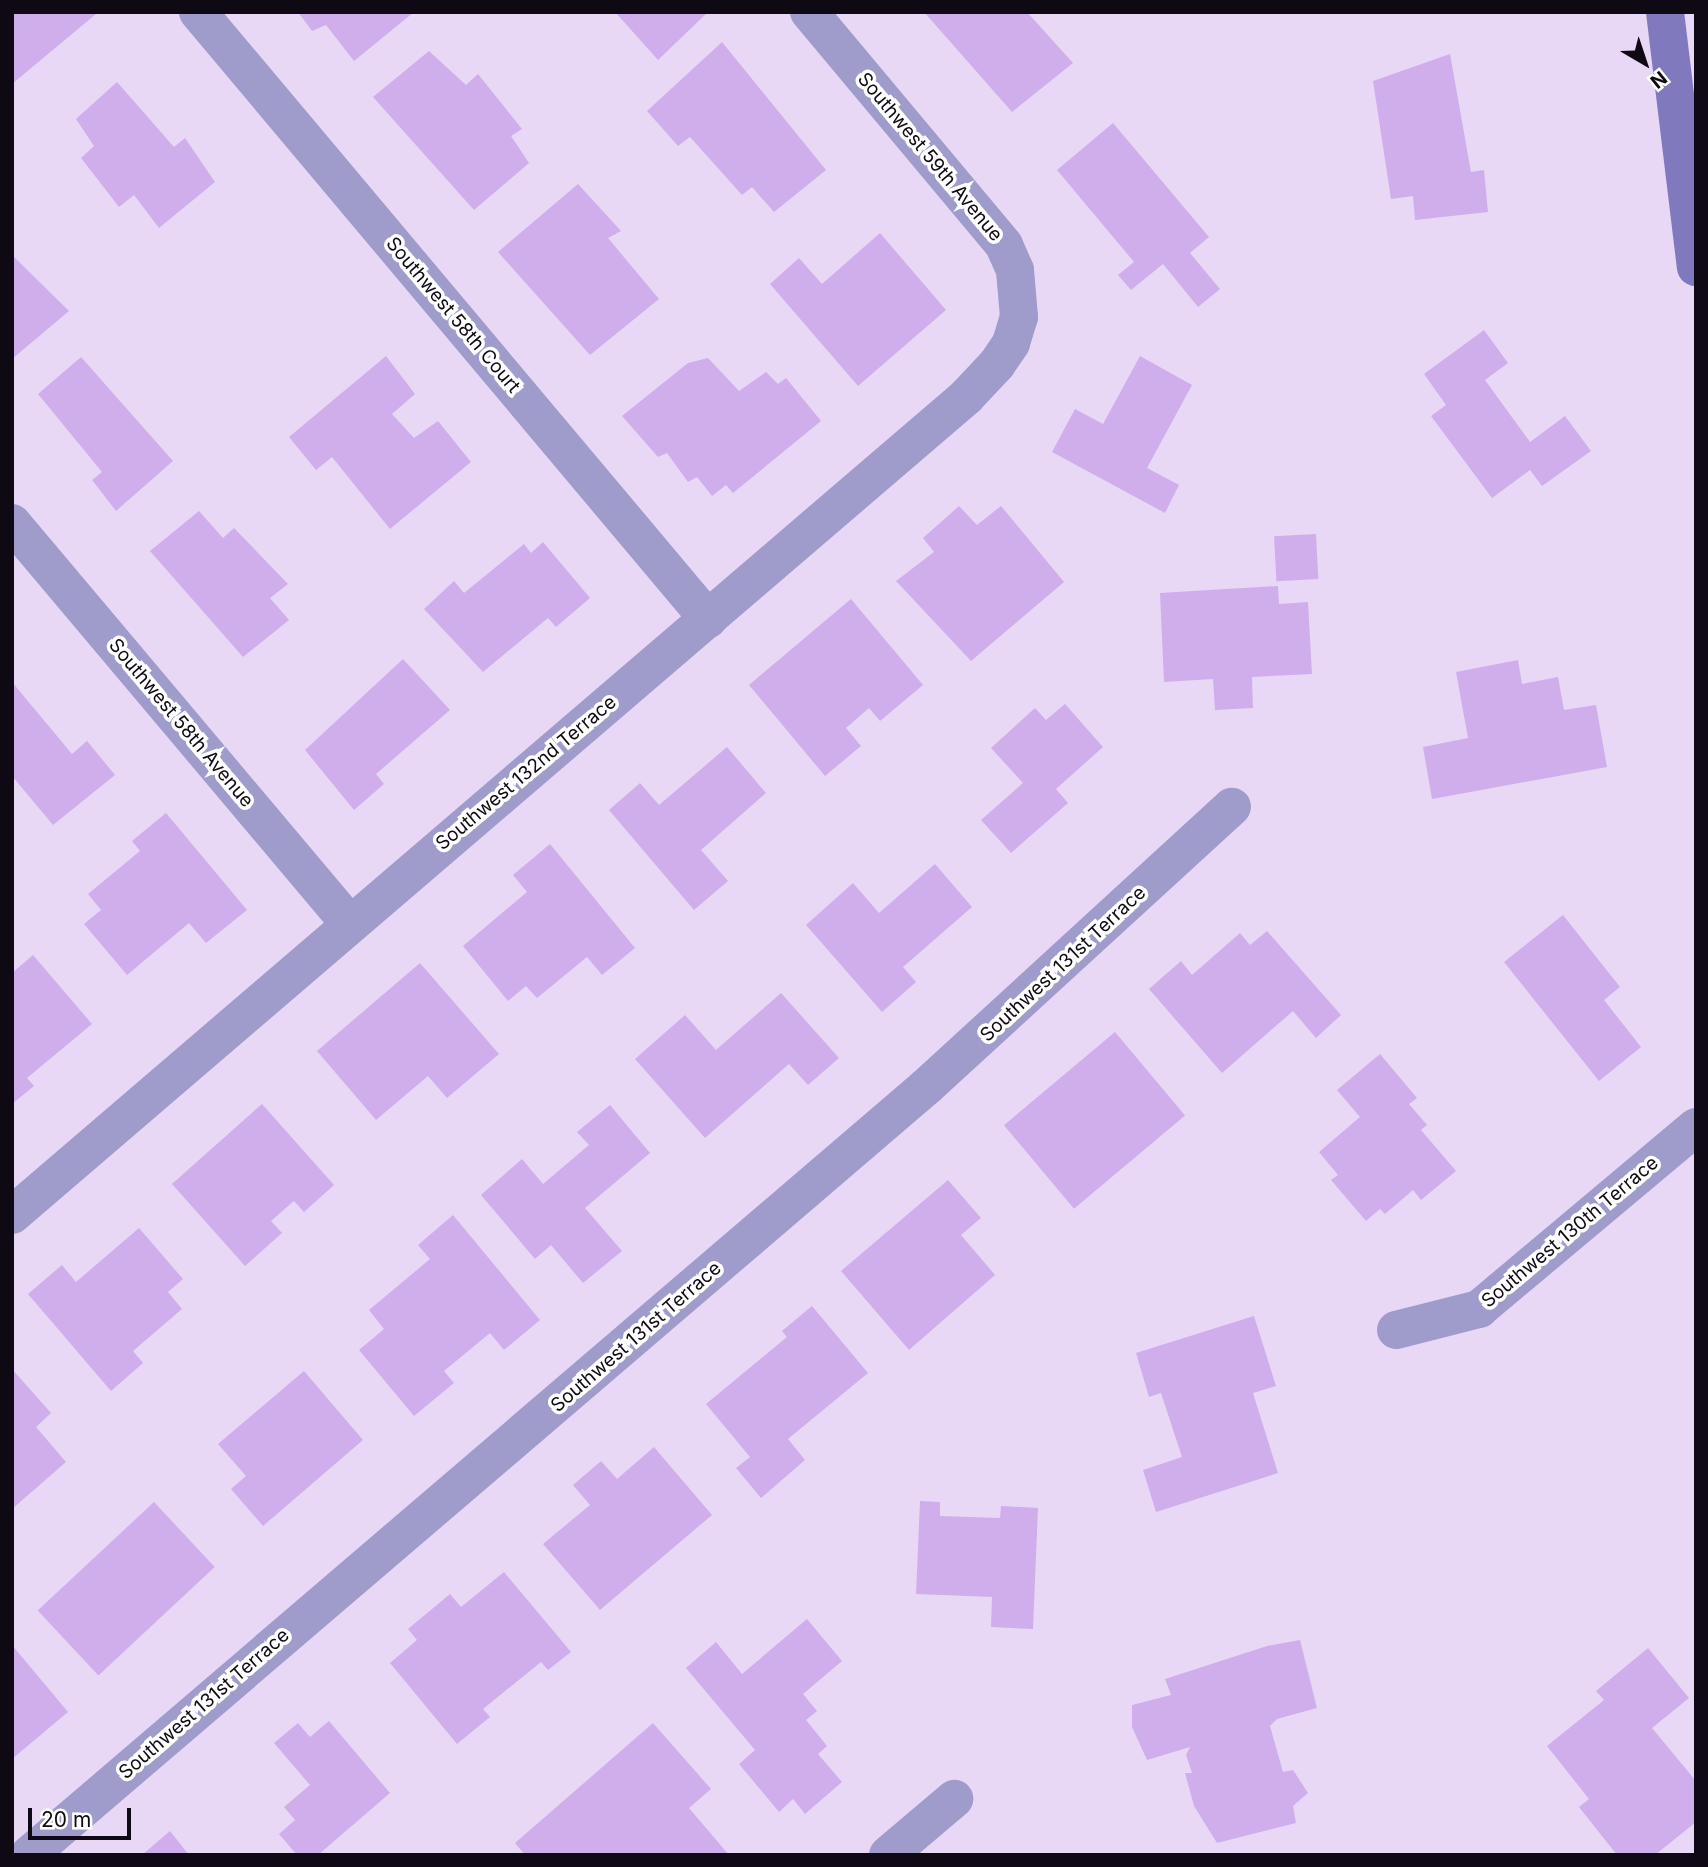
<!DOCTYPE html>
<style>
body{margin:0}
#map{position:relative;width:1708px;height:1867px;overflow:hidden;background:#e8d8f6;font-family:Inter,sans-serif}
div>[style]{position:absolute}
.building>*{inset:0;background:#cfaeeb;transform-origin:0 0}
.street>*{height:38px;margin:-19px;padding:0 19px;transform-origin:19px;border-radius:19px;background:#9f9bca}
.secondary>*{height:38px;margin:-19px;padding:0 19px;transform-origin:19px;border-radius:19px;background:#8079bd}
span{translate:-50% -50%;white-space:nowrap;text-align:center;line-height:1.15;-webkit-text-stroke:7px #fff;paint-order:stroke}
.street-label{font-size:19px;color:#0f0913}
.frame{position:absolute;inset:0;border:14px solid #0f0913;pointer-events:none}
.north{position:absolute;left:1610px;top:28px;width:70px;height:70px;-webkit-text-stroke:5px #fff;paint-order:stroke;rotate:141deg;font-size:19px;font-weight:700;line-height:28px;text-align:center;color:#0f0913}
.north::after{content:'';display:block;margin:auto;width:24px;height:32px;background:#0f0913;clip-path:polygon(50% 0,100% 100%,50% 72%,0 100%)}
.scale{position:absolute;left:28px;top:1808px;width:103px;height:32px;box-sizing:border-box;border:4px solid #0f0913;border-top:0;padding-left:9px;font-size:21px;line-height:24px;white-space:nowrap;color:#0f0913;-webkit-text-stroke:5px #fff;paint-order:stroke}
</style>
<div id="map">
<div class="building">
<i style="clip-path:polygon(12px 12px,95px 12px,96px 14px,12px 84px)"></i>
<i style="clip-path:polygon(298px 12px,414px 12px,354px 61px,326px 25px,312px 31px)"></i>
<i style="clip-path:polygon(615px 12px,708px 12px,658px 60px)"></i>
<i style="clip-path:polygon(924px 12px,1027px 12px,1073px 63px,1012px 112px)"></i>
<i style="clip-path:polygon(722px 42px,826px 170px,774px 212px,752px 187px,742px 195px,690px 137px,678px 146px,647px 111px)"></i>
<i style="clip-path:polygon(429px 51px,466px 85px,478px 74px,522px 129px,511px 136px,529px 163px,474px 210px,373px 97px)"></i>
<i style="clip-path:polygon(1450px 54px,1471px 172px,1484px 170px,1488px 212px,1415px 220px,1413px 196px,1391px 199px,1373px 81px)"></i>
<i style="clip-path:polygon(117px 82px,174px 147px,185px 138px,215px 182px,159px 228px,134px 195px,119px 207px,81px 158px,94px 146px,76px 119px)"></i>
<i style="clip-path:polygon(1113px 123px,1209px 237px,1190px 253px,1220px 289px,1198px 307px,1163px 264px,1131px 290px,1118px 275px,1134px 262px,1057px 170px)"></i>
<i style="clip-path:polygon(578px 184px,621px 231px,608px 238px,659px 299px,590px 355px,498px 252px)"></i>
<i style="clip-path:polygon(880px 233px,946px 310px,858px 386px,770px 284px,799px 258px,822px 284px)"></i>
<i style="clip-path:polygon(12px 255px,69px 311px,12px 359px)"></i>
<i style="clip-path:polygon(1484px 330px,1508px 363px,1485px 380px,1530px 442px,1565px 416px,1591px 451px,1542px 486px,1530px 470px,1492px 498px,1431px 416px,1446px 405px,1424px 374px)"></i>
<i style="clip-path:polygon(386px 356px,415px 394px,392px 414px,414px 438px,438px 421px,471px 462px,390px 529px,332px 457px,316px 470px,289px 437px)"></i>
<i style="clip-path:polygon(1140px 356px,1192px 385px,1147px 468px,1179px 485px,1165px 513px,1052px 452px,1075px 409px,1103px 424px)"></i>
<i style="clip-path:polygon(81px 357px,173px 461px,116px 511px,92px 480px,102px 472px,38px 394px)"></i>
<i style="clip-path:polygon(708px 358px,739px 391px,766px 372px,778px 384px,786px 378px,821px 421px,733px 493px,726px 485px,712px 496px,697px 477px,688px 482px,667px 453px,658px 457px,622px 416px,688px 363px)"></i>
<i style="clip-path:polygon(959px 506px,977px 525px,1001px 506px,1064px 582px,971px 661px,896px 581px,934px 552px,923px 538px)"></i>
<i style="clip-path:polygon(199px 511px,223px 538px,234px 528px,288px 584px,270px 598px,289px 620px,243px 657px,150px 551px)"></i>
<i style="left:1316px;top:534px;width:45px;height:42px;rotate:87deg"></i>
<i style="clip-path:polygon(543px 542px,590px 598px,556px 627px,548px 618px,483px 672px,424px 609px,454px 581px,464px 593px,524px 544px,531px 553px)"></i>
<i style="clip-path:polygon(1278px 586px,1279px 604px,1308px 602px,1312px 674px,1252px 677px,1253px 708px,1215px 710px,1213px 679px,1164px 682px,1160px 593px)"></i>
<i style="clip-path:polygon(851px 599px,923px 685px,880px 721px,869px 708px,846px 728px,861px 746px,825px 776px,749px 685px)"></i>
<i style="clip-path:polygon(403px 659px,450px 710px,376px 774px,384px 784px,354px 810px,305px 750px)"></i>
<i style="clip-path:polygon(1518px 660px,1522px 684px,1558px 677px,1564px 710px,1596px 705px,1607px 767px,1432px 799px,1423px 747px,1468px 738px,1456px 672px)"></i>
<i style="clip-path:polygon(12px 682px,72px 754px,87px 741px,115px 775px,53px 825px,12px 776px)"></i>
<i style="clip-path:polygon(1065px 704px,1103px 747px,1056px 789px,1068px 803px,1011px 853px,981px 820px,1023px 783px,991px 748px,1035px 708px,1046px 720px)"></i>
<i style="clip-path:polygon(727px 747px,766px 793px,701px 850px,728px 881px,694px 910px,609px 810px,640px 783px,659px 805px)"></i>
<i style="clip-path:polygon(166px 813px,247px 910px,206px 943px,189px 923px,127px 975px,84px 924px,101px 910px,88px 894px,140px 851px,132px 841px)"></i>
<i style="clip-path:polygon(550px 844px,635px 948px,602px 975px,587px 957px,537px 998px,526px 986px,508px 1001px,463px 946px,527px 892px,513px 875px)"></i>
<i style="clip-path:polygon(935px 864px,972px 907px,903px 967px,916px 982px,882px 1012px,806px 925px,853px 883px,879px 913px)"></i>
<i style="clip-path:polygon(1563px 915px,1620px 987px,1604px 1000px,1641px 1047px,1599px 1081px,1504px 962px)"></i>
<i style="clip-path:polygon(1267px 931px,1341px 1015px,1316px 1038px,1293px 1011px,1222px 1073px,1149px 989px,1181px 961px,1192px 975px,1240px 933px,1250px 945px)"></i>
<i style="clip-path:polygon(33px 955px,92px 1024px,27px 1078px,34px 1086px,12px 1104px,12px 973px)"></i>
<i style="clip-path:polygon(420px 963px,499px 1054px,447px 1098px,428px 1076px,376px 1120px,317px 1051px)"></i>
<i style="clip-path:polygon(781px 993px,839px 1058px,808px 1085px,789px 1064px,705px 1138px,635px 1059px,685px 1015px,716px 1050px)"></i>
<i style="left:1115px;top:1032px;width:109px;height:145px;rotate:50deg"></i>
<i style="clip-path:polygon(1380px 1054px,1417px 1098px,1409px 1104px,1427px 1125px,1421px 1130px,1456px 1171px,1421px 1200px,1413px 1190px,1385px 1214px,1380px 1209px,1366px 1221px,1331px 1180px,1338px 1175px,1319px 1152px,1360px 1117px,1337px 1090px)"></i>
<i style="clip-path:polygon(262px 1104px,334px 1185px,304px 1212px,294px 1201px,271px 1221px,282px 1233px,245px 1266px,172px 1184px)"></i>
<i style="clip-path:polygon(610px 1105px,650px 1153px,585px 1208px,622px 1251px,583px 1283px,551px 1245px,535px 1259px,481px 1195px,522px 1159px,543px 1184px,589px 1145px,577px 1132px)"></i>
<i style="clip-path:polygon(948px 1180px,981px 1218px,961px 1235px,995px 1275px,909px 1350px,841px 1271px)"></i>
<i style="clip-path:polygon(453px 1215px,540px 1320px,504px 1350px,490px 1333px,444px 1371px,454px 1383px,414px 1416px,359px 1350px,384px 1329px,369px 1310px,430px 1259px,418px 1245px)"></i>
<i style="clip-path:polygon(139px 1228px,183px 1279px,168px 1292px,182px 1309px,133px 1351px,143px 1363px,111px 1391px,28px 1294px,62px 1265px,76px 1282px)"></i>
<i style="clip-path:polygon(812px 1306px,868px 1373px,788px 1439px,805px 1460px,761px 1498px,736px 1468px,750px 1457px,706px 1404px,787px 1337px,782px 1331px)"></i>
<i style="clip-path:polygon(1254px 1316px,1276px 1386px,1253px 1393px,1278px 1473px,1156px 1512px,1143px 1470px,1182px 1457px,1161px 1393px,1149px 1397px,1136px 1353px)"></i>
<i style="clip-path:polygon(12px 1369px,51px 1413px,36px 1427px,66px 1462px,12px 1509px)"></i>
<i style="clip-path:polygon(304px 1371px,363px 1440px,263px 1526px,231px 1489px,246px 1476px,218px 1444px)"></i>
<i style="clip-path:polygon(654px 1447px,712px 1515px,600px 1610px,543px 1544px,590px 1505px,573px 1485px,601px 1461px,617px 1479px)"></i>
<i style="clip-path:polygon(920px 1501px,940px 1502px,940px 1516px,1000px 1518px,1001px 1506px,1038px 1508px,1033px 1629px,991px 1627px,992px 1597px,916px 1594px)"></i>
<i style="left:154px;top:1502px;width:89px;height:159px;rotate:47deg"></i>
<i style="clip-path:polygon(504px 1572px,571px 1652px,548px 1670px,541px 1662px,483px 1709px,490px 1717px,457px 1744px,390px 1663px,417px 1640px,408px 1629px,450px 1594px,461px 1607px)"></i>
<i style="clip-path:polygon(807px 1619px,842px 1661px,803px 1694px,817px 1711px,806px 1720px,827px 1746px,818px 1754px,842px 1782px,805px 1814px,793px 1799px,779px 1812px,739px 1764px,755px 1750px,686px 1668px,716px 1642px,742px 1674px)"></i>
<i style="clip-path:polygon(1300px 1640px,1317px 1708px,1277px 1719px,1270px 1726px,1283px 1772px,1293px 1770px,1308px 1793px,1293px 1806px,1296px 1823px,1217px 1843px,1194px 1806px,1185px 1773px,1192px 1773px,1186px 1755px,1190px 1747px,1147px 1760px,1132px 1727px,1132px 1705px,1171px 1695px,1165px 1679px,1267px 1646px)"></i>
<i style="clip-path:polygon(12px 1645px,68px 1712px,12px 1759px)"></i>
<i style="clip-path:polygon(1648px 1648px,1689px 1698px,1652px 1728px,1696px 1781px,1696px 1822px,1655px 1855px,1617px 1855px,1579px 1807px,1589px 1799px,1547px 1746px,1604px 1700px,1596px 1691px)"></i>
<i style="clip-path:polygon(329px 1721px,390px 1793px,318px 1855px,297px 1855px,279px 1834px,295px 1820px,284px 1807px,310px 1785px,274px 1743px,298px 1723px,310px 1737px)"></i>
<i style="clip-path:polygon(653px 1723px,711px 1789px,689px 1808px,729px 1855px,525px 1855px,515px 1843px)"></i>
<i style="clip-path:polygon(170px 1831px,189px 1855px,142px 1855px)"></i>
</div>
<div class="street">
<i style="left:198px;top:12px;width:793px;rotate:49.96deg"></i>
<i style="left:12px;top:523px;width:523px;rotate:49.89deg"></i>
<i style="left:12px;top:1215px;width:1257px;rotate:-40.61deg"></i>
<i style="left:966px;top:397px;width:45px;rotate:-46.8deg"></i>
<i style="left:997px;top:364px;width:25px;rotate:-56deg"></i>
<i style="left:1011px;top:343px;width:27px;rotate:-73deg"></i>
<i style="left:1019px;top:317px;width:47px;rotate:-94.9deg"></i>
<i style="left:1015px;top:270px;width:27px;rotate:-114deg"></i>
<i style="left:1004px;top:245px;width:304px;rotate:-129.9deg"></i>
<i style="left:1396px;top:1330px;width:86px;rotate:-14.2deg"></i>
<i style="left:1479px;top:1309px;width:283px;rotate:-40deg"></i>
<i style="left:29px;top:1855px;width:1181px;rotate:-40.57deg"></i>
<i style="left:926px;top:1087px;width:415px;rotate:-42.5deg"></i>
<i style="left:888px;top:1855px;width:87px;rotate:-40.3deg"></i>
</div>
<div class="secondary">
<i style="left:1665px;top:12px;width:257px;rotate:83.1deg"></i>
</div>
<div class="street-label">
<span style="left:930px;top:157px;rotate:50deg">Southwest 59th Avenue</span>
<span style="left:453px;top:315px;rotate:50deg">Southwest 58th Court</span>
<span style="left:181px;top:723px;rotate:50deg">Southwest 58th Avenue</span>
<span style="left:526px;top:773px;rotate:-40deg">Southwest 132nd Terrace</span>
<span style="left:1063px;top:964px;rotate:-43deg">Southwest 131st Terrace</span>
<span style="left:1570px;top:1232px;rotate:-40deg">Southwest 130th Terrace</span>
<span style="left:636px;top:1337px;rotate:-41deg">Southwest 131st Terrace</span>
<span style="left:204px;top:1704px;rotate:-41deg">Southwest 131st Terrace</span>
</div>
<div class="frame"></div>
<div class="north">N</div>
<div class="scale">20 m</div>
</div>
